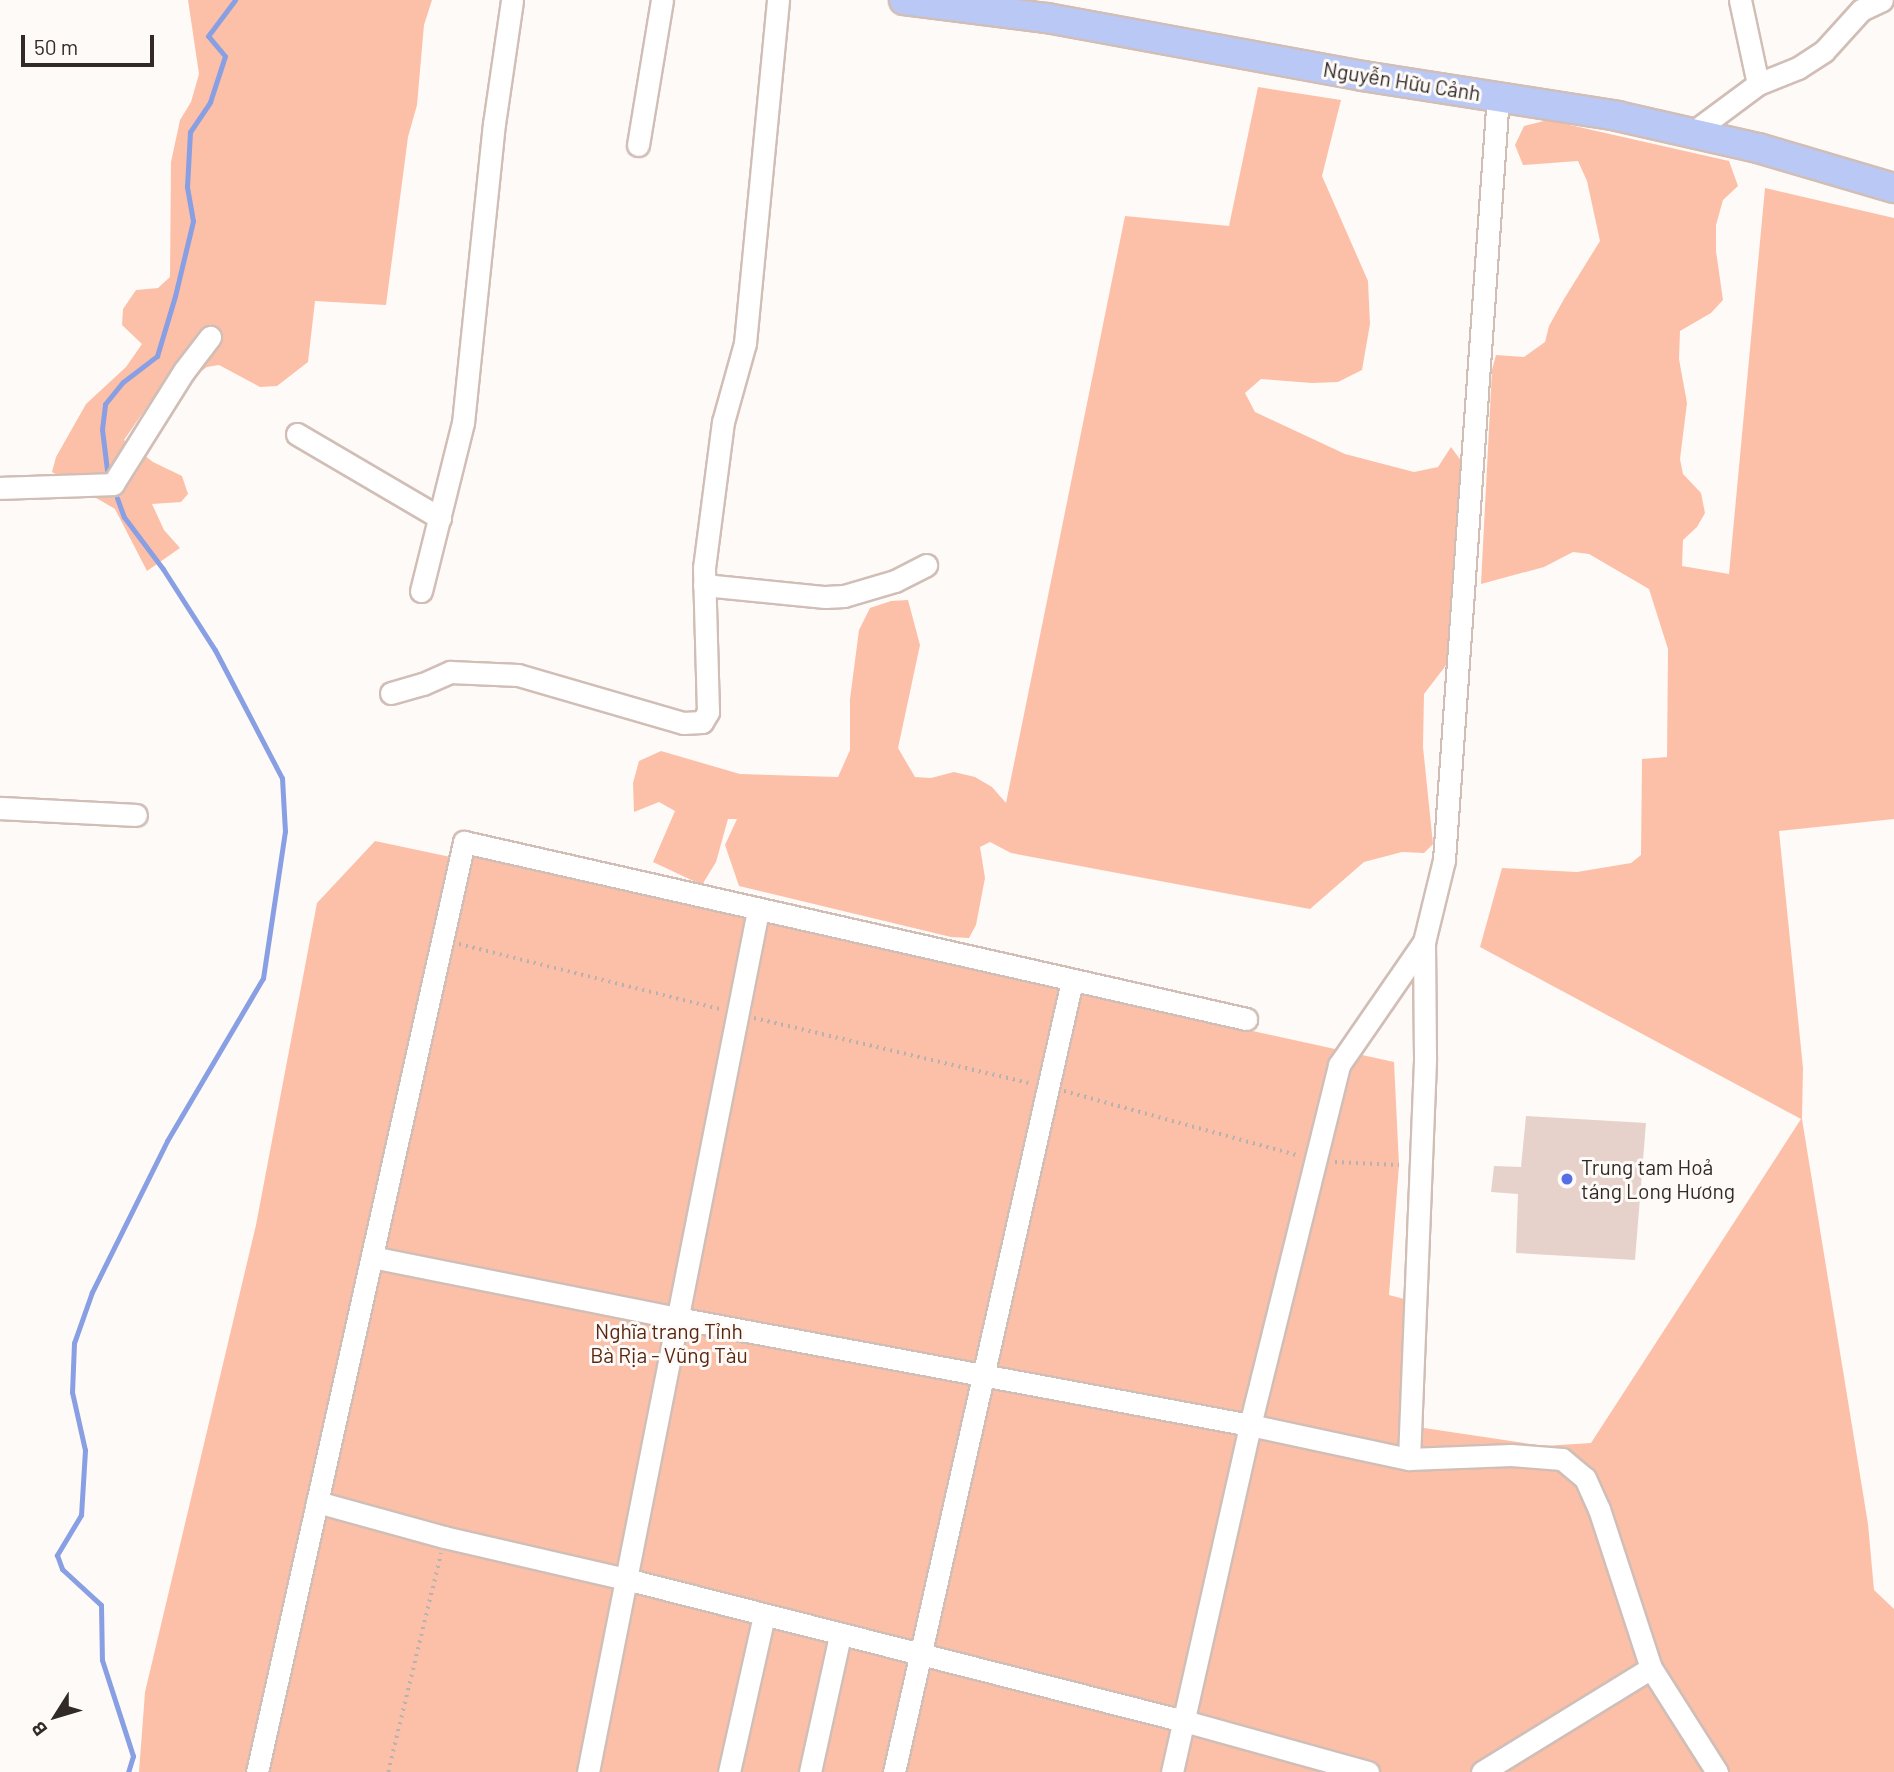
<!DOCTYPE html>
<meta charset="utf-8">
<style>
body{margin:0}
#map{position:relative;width:1894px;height:1772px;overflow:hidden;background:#fefaf8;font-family:Barlow,sans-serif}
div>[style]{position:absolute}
.green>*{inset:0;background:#fcc0a8}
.stream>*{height:5px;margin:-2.5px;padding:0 2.5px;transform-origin:2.5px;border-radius:2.5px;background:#899fe3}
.building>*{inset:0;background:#e6d2ca}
.path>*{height:3.5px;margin-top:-1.75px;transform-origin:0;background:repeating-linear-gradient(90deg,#b7b2af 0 2px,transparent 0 7px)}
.roads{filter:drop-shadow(2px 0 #d1beb6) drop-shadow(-2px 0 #d1beb6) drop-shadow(0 2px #d1beb6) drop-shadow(0 -2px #d1beb6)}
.minor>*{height:21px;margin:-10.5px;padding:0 10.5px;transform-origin:10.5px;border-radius:10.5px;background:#fff}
.major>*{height:28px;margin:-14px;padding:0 14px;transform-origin:14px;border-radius:14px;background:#bac8f5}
.dots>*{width:19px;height:19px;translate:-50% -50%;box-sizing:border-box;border:4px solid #fefaf8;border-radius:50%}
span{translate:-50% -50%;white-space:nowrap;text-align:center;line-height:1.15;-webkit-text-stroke:6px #fefaf8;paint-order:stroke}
.street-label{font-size:21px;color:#312a26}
.poi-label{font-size:21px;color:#312a26}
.left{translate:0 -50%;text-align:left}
.park-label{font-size:21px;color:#592812}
.north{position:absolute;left:21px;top:1681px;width:70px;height:70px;-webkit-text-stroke:5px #fefaf8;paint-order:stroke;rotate:233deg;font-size:19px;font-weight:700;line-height:28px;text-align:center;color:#312a26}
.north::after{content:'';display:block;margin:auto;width:24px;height:32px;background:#312a26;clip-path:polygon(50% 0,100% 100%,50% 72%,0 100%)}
.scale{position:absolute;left:21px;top:35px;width:133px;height:32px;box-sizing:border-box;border:4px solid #312a26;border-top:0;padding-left:9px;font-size:21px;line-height:24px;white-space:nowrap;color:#312a26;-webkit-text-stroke:5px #fefaf8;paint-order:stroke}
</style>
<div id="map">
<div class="green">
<i style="clip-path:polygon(188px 0,432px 0,424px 25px,417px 105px,408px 137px,386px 305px,315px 301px,308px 362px,277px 386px,260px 387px,219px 365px,207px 367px,193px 377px,177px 369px,171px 372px,124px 440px,153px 462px,182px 476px,188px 494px,181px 502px,152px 504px,164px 530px,180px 548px,147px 571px,115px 509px,52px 472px,56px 457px,86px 404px,126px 367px,142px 344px,122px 325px,123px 309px,136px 290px,158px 288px,170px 277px,171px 162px,180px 120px,191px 102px,199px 74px)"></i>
<i style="clip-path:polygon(1258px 87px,1341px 100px,1322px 176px,1368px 281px,1370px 324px,1362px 370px,1338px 382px,1312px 383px,1261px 379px,1245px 393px,1255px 412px,1345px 454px,1414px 472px,1438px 467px,1451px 447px,1462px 462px,1447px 664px,1424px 694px,1423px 747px,1433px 844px,1424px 853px,1402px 852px,1364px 862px,1310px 909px,1011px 853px,990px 842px,980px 847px,985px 878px,976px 925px,969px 938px,951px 937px,739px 886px,725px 845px,737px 819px,728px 819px,716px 862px,702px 885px,653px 862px,675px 811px,659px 802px,634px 812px,633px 783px,639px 761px,661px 751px,740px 774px,838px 777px,850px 750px,850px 699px,859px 630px,870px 608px,891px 601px,908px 600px,920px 645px,898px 748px,915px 777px,931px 778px,954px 772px,975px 777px,992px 787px,1006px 803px,1125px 216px,1229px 226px)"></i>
<i style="clip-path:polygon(1548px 120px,1729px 161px,1738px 186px,1723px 200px,1716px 225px,1716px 251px,1723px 300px,1711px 313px,1680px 331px,1679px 359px,1687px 403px,1680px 459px,1683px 474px,1701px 493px,1705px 513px,1697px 527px,1683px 540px,1682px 566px,1729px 574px,1765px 188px,1894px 218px,1894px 819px,1779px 831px,1803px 1068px,1802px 1119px,1868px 1524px,1874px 1590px,1894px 1609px,1894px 1772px,139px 1772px,145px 1692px,256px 1225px,317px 903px,375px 841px,460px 859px,464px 842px,969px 969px,1394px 1062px,1399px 1165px,1389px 1295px,1412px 1301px,1404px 1425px,1544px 1446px,1591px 1443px,1801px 1119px,1480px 947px,1502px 868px,1577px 872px,1631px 863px,1641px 855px,1642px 759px,1667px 757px,1668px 649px,1649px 589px,1589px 554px,1573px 552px,1544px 567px,1481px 584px,1492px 370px,1496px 355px,1524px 357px,1545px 342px,1549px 326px,1564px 299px,1600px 241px,1587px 181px,1578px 161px,1523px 165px,1515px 145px,1524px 126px)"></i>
</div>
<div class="stream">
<i style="left:107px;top:470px;width:41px;rotate:-97deg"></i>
<i style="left:102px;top:429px;width:25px;rotate:-83deg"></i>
<i style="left:105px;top:404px;width:28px;rotate:-51deg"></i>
<i style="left:123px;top:382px;width:43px;rotate:-37.4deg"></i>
<i style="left:157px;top:356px;width:63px;rotate:-73.3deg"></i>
<i style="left:175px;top:296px;width:77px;rotate:-76.5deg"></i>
<i style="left:193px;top:221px;width:35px;rotate:-100deg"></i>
<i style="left:187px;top:187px;width:55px;rotate:-86.9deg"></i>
<i style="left:190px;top:132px;width:36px;rotate:-56deg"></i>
<i style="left:210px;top:102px;width:48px;rotate:-71.9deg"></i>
<i style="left:225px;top:56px;width:26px;rotate:-130deg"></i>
<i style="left:208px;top:36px;width:45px;rotate:-53.1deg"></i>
<i style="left:117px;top:498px;width:20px;rotate:70deg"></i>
<i style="left:124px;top:517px;width:65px;rotate:53.1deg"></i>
<i style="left:163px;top:569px;width:96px;rotate:57.3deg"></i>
<i style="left:215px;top:650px;width:144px;rotate:62.4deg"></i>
<i style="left:282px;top:778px;width:53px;rotate:86.8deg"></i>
<i style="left:285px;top:831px;width:149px;rotate:98.5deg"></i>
<i style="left:263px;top:978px;width:189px;rotate:120.5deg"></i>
<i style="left:167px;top:1141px;width:169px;rotate:116.4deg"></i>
<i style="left:92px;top:1292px;width:54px;rotate:109.4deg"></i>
<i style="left:74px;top:1343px;width:49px;rotate:92.3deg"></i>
<i style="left:72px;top:1392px;width:59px;rotate:77.4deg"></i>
<i style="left:85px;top:1450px;width:65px;rotate:93.5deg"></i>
<i style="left:81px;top:1515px;width:47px;rotate:121deg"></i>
<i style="left:57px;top:1555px;width:15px;rotate:70deg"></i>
<i style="left:62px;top:1569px;width:53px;rotate:42.7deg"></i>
<i style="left:101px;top:1605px;width:55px;rotate:89deg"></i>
<i style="left:102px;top:1660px;width:101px;rotate:72.1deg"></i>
<i style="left:133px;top:1756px;width:17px;rotate:107deg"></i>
</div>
<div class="building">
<i style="clip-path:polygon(1526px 1116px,1646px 1123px,1635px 1260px,1516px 1253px,1518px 1194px,1491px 1192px,1494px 1166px,1521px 1167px)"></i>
</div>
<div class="path">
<i style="left:459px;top:944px;width:268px;rotate:14deg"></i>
<i style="left:754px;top:1018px;width:283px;rotate:13.3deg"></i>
<i style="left:1064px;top:1091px;width:245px;rotate:15.4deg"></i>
<i style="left:1335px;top:1162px;width:64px;rotate:2.7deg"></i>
<i style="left:388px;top:1772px;width:225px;rotate:-76.4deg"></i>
</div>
<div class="roads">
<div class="minor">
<i style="left:1740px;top:0;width:86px;rotate:77.9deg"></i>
<i style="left:1692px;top:133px;width:82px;rotate:-36.6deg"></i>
<i style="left:1758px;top:84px;width:43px;rotate:-21.8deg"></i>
<i style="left:1798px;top:68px;width:31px;rotate:-33deg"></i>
<i style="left:1824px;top:51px;width:55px;rotate:-47.9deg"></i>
<i style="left:1861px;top:10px;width:23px;rotate:-25deg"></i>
<i style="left:638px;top:145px;width:147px;rotate:-80.6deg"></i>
<i style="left:297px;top:434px;width:166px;rotate:30.4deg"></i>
<i style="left:0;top:488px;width:113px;rotate:-2deg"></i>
<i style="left:113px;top:484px;width:133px;rotate:-57.9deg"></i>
<i style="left:184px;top:371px;width:43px;rotate:-52.6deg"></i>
<i style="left:704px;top:585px;width:122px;rotate:5.7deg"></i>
<i style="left:825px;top:597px;width:19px;rotate:-3deg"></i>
<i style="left:844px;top:596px;width:53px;rotate:-16.4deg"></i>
<i style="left:895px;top:581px;width:35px;rotate:-27deg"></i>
<i style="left:421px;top:591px;width:173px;rotate:-76deg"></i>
<i style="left:463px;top:423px;width:301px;rotate:-84.1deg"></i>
<i style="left:494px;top:124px;width:125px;rotate:-81.7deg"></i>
<i style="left:391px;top:693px;width:33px;rotate:-16deg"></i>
<i style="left:423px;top:684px;width:30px;rotate:-24deg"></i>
<i style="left:450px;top:672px;width:68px;rotate:2.5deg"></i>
<i style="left:518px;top:675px;width:172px;rotate:16.2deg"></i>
<i style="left:683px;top:723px;width:19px;rotate:-3deg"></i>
<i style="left:702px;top:722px;width:12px;rotate:-59deg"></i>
<i style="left:708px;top:712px;width:144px;rotate:-91.6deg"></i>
<i style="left:704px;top:568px;width:147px;rotate:-82.6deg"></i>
<i style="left:723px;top:422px;width:82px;rotate:-74.4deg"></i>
<i style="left:745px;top:343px;width:345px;rotate:-84.5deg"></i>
<i style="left:0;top:808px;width:136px;rotate:2.9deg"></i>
<i style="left:372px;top:1257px;width:311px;rotate:11.3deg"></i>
<i style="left:677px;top:1318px;width:583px;rotate:10.58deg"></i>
<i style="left:1250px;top:1425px;width:163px;rotate:12.1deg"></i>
<i style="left:1409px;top:1459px;width:102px;rotate:-2.2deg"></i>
<i style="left:1511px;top:1455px;width:51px;rotate:4.5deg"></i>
<i style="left:1562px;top:1459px;width:30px;rotate:40deg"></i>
<i style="left:1585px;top:1478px;width:34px;rotate:66deg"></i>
<i style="left:1599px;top:1509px;width:167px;rotate:71.9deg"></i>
<i style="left:1651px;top:1668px;width:123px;rotate:57.6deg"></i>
<i style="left:1409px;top:1459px;width:402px;rotate:-87.7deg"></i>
<i style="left:1425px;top:1057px;width:115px;rotate:-90.5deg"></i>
<i style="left:1424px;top:942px;width:84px;rotate:-76.3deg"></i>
<i style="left:1444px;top:860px;width:766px;rotate:-85.96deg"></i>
<i style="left:317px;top:1502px;width:132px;rotate:15.4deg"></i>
<i style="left:444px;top:1537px;width:187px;rotate:13deg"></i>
<i style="left:626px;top:1579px;width:576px;rotate:14.28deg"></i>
<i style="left:1184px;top:1721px;width:191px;rotate:15.5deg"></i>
<i style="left:257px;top:1772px;width:953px;rotate:-77.45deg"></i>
<i style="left:464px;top:842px;width:802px;rotate:12.75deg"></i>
<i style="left:588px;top:1772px;width:879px;rotate:-78.84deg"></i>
<i style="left:729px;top:1772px;width:161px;rotate:-77.4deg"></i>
<i style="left:810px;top:1772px;width:140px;rotate:-77.6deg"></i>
<i style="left:894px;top:1772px;width:811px;rotate:-77.32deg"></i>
<i style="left:1172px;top:1772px;width:356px;rotate:-77.3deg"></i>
<i style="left:1250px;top:1425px;width:371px;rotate:-76.1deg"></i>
<i style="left:1339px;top:1065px;width:150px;rotate:-55.4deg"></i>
<i style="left:1482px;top:1772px;width:198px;rotate:-31.6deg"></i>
</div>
<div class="major">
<i style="left:904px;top:0;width:144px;rotate:7.2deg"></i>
<i style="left:1047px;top:18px;width:321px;rotate:10.4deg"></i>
<i style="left:1363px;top:76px;width:257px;rotate:8.9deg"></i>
<i style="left:1617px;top:116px;width:145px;rotate:12.8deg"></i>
<i style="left:1758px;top:148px;width:142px;rotate:16.4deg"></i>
</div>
</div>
<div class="dots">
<i style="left:1567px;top:1179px;background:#5570e5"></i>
</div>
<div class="street-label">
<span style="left:1402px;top:81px;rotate:9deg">Nguyễn Hữu Cảnh</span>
</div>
<div class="poi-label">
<span class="left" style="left:1581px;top:1179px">Trung tam Hoả<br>táng Long Hương</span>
</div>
<div class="park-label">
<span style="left:669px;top:1343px">Nghĩa trang Tỉnh<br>Bà Rịa - Vũng Tàu</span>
</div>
<div class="north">B</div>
<div class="scale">50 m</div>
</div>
